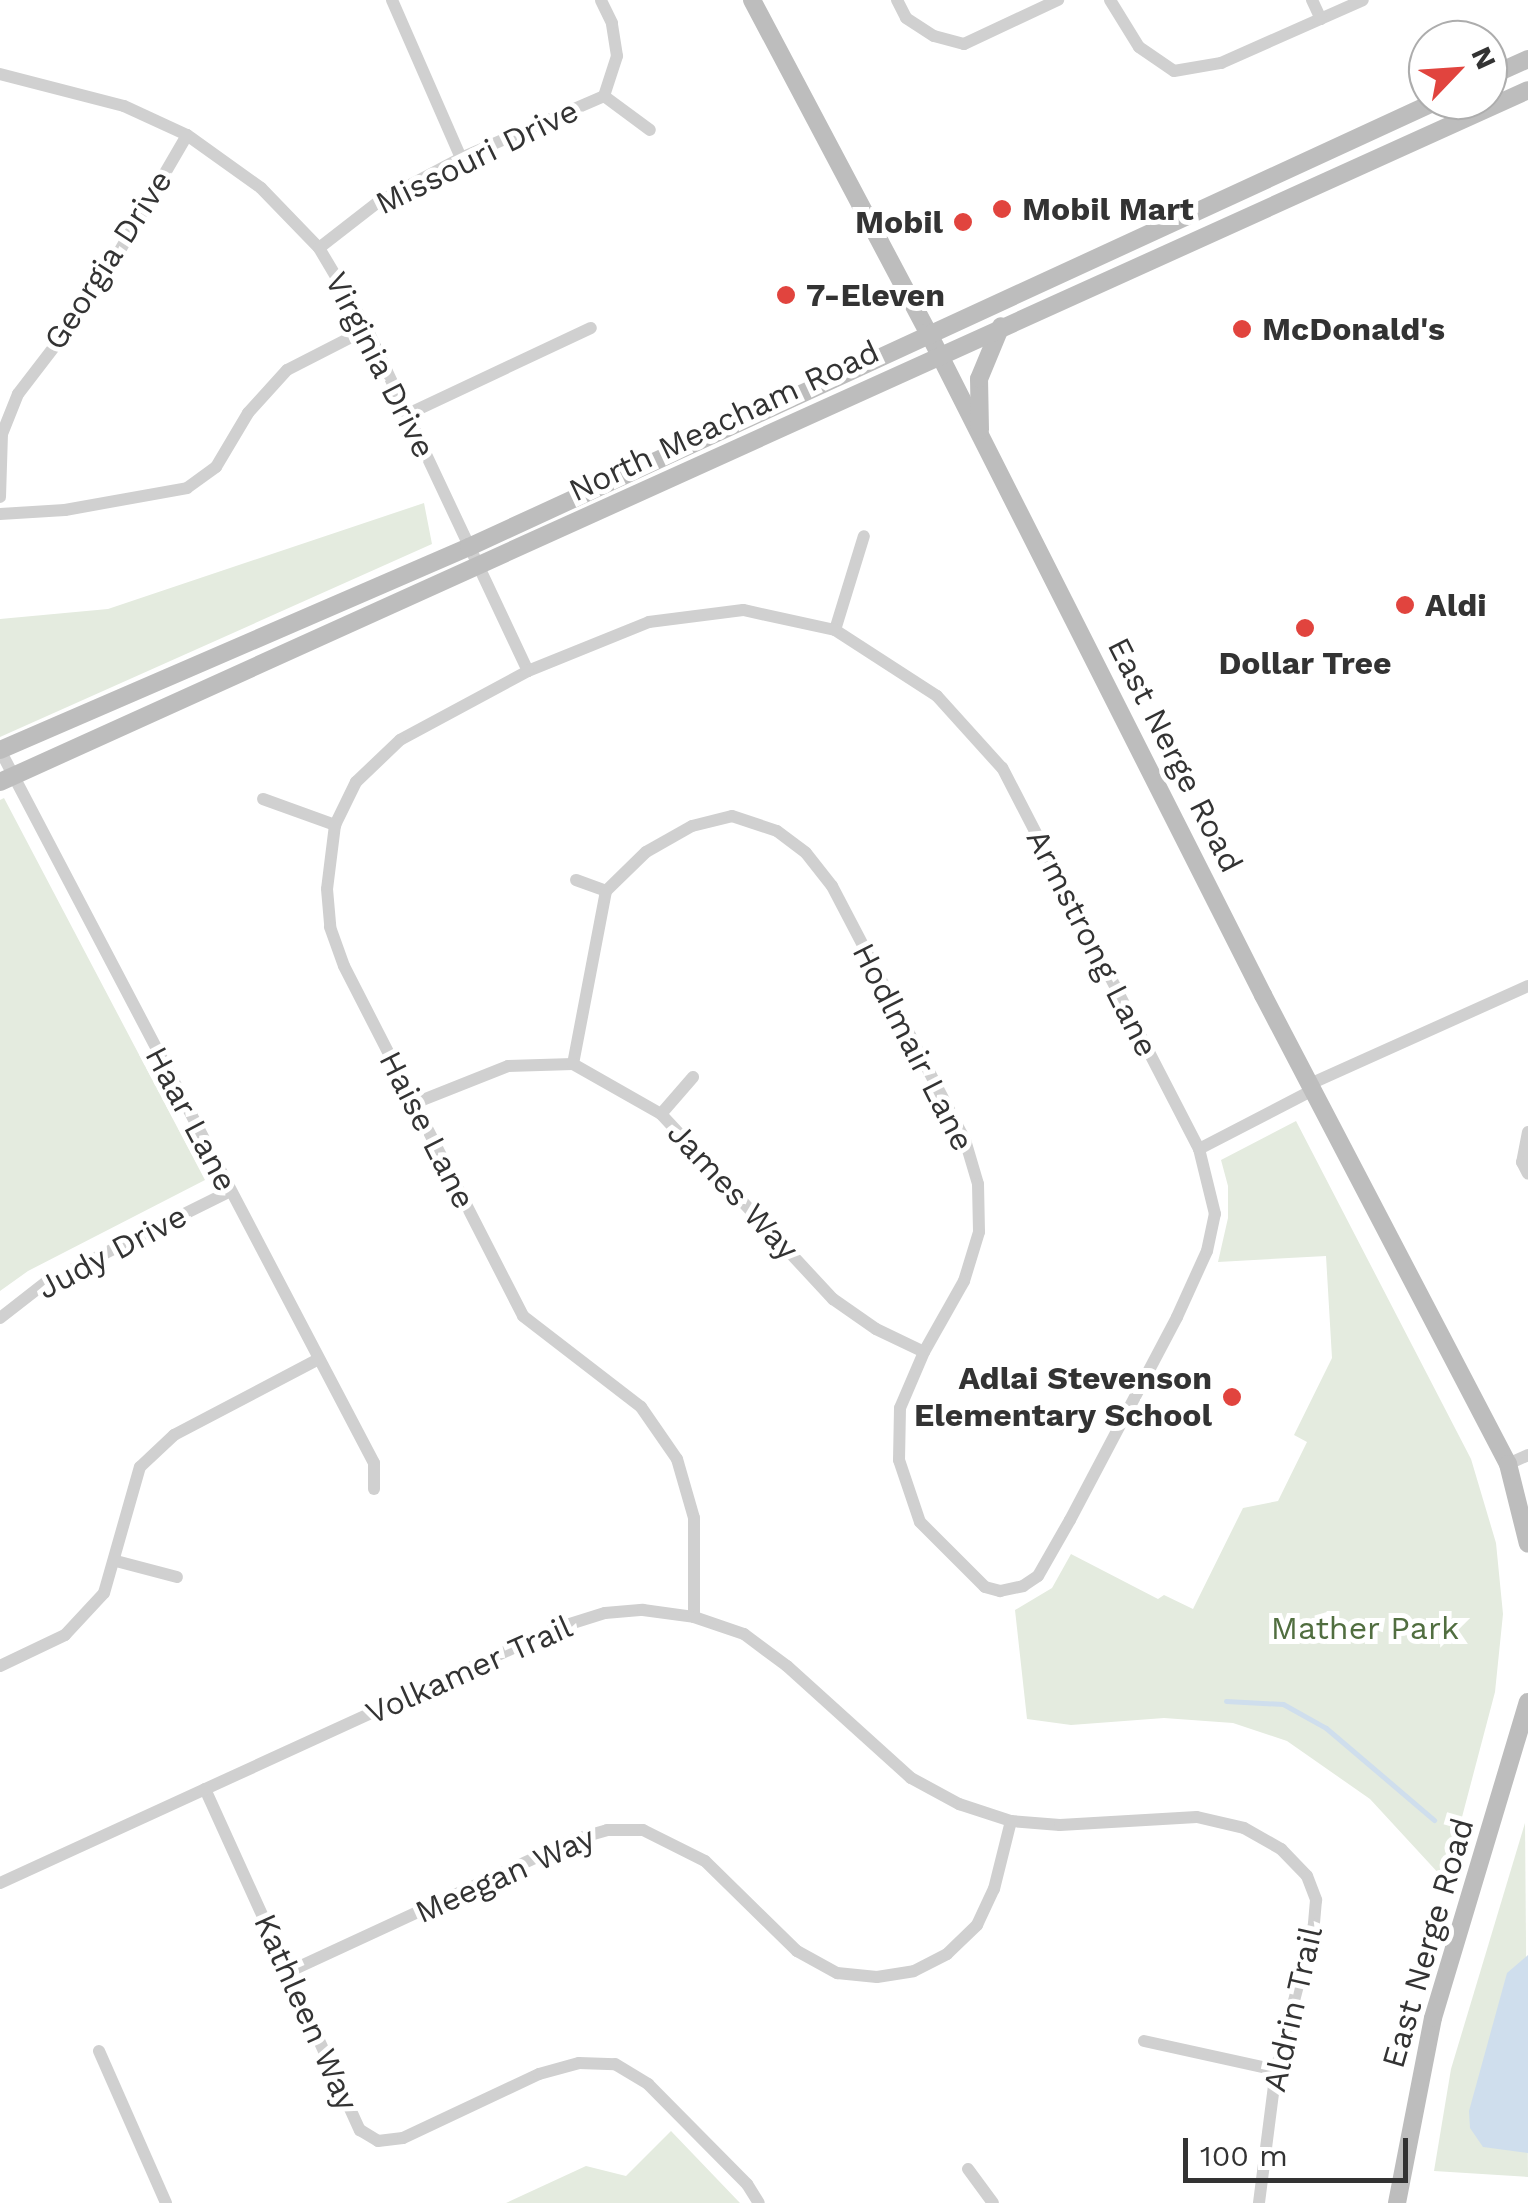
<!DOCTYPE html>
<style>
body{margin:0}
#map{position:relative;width:1528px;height:2203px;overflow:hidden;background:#fff;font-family:"Work Sans",sans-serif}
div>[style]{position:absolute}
.green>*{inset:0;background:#e4ebdf}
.water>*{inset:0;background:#cfdeed}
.stream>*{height:5px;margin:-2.5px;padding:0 2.5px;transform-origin:2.5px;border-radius:2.5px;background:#cfdeed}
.street>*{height:12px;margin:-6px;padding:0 6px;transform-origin:6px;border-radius:6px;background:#d0d0d0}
.secondary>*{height:18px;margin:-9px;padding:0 9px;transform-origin:9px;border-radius:9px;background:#bdbdbd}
.dots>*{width:28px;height:28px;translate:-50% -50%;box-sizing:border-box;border:5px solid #fff;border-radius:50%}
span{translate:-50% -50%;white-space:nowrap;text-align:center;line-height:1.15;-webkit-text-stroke:10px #fff;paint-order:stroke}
.street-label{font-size:32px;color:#333}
.poi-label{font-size:32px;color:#333;font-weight:700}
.left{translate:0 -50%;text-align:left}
.right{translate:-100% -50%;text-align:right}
.park-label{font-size:32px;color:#516e40}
.north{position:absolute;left:1408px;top:20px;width:100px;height:100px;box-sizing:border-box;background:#fff;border:2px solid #adadad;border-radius:50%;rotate:65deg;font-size:28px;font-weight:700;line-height:40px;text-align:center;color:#333}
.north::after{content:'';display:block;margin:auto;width:35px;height:45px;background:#e1443e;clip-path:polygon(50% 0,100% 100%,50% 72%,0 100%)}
.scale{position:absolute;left:1183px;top:2138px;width:225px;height:45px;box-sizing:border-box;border:5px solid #333;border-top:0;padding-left:12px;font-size:30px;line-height:35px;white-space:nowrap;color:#333;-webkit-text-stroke:8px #fff;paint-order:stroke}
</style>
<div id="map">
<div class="green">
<i style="clip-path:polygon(424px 503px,432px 544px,0 737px,0 619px,108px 609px)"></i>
<i style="clip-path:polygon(4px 798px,205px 1180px,28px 1271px,0 1291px,0 800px)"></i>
<i style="clip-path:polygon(1296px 1121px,1471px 1459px,1496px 1543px,1503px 1614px,1495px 1692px,1457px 1836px,1453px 1835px,1441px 1876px,1370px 1799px,1287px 1741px,1233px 1723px,1164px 1718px,1071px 1725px,1027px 1719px,1015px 1610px,1052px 1588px,1071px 1554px,1158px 1599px,1164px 1595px,1193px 1609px,1243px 1508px,1278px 1501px,1307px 1442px,1294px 1435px,1332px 1358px,1326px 1256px,1218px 1262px,1228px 1218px,1228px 1186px,1221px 1160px)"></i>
<i style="clip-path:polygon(1525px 1823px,1528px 2177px,1434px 2171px,1451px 2069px)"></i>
<i style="clip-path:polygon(671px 2131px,740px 2203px,506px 2203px,586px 2166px,626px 2176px)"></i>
</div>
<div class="water">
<i style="clip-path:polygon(1528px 1955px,1528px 2153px,1483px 2147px,1470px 2128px,1469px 2111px,1507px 1973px)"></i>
</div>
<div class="stream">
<i style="left:1226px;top:1701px;width:57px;rotate:3deg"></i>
<i style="left:1283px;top:1704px;width:49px;rotate:29.2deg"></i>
<i style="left:1326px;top:1728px;width:142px;rotate:40.4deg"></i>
</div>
<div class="street">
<i style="left:392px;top:0;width:172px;rotate:66.4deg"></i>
<i style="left:897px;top:0;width:20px;rotate:63deg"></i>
<i style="left:906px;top:18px;width:33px;rotate:33deg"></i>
<i style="left:934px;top:36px;width:31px;rotate:15deg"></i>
<i style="left:964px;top:44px;width:104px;rotate:-25.1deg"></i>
<i style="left:1110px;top:0;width:55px;rotate:58.3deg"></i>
<i style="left:1139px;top:47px;width:42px;rotate:34.4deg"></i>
<i style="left:1174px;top:71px;width:48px;rotate:-9.7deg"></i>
<i style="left:1221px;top:63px;width:155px;rotate:-23.9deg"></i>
<i style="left:1312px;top:0;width:21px;rotate:65deg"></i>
<i style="left:0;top:74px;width:128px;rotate:14.5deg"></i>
<i style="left:124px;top:106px;width:69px;rotate:24.7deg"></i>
<i style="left:187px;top:135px;width:91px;rotate:35.6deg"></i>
<i style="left:261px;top:188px;width:83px;rotate:46deg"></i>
<i style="left:319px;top:248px;width:94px;rotate:59.3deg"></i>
<i style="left:367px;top:329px;width:378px;rotate:64.8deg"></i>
<i style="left:604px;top:96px;width:57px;rotate:36.5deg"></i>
<i style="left:319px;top:248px;width:75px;rotate:-37.9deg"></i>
<i style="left:378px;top:202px;width:94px;rotate:-27.9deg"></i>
<i style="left:461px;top:158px;width:156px;rotate:-23.4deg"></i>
<i style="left:604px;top:96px;width:42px;rotate:-72deg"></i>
<i style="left:617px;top:56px;width:33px;rotate:-99deg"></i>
<i style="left:612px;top:23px;width:25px;rotate:-116deg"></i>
<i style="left:408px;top:414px;width:202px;rotate:-25.2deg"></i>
<i style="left:0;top:497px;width:63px;rotate:-88.2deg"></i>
<i style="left:2px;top:434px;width:43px;rotate:-68.2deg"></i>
<i style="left:18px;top:394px;width:125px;rotate:-52.5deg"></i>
<i style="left:94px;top:295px;width:185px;rotate:-59.8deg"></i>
<i style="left:0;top:514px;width:65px;rotate:-3.5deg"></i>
<i style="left:65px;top:510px;width:124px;rotate:-10.2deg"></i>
<i style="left:187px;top:488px;width:36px;rotate:-36deg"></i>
<i style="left:216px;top:467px;width:63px;rotate:-59.3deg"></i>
<i style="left:248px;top:413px;width:58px;rotate:-47.8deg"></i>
<i style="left:287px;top:370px;width:90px;rotate:-27.1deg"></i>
<i style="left:835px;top:630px;width:98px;rotate:-72.9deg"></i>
<i style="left:0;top:750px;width:805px;rotate:62.32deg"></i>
<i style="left:374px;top:1463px;width:26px;rotate:90deg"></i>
<i style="left:263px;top:799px;width:77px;rotate:19.9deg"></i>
<i style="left:576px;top:880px;width:32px;rotate:20deg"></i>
<i style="left:573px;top:1064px;width:176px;rotate:-79.2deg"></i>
<i style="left:606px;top:891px;width:56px;rotate:-44.3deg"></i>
<i style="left:646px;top:852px;width:53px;rotate:-29.5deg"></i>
<i style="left:692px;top:826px;width:41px;rotate:-14deg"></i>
<i style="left:732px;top:816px;width:47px;rotate:18.4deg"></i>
<i style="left:777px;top:831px;width:36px;rotate:37deg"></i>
<i style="left:806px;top:853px;width:42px;rotate:51.8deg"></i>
<i style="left:832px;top:886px;width:287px;rotate:62.4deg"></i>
<i style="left:965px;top:1140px;width:46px;rotate:73.5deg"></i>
<i style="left:978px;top:1184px;width:48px;rotate:88.8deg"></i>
<i style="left:979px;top:1232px;width:51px;rotate:107deg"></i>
<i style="left:964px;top:1281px;width:81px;rotate:119.4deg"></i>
<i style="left:924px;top:1352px;width:61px;rotate:113.2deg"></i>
<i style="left:900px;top:1408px;width:52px;rotate:91.1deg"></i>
<i style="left:899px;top:1460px;width:65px;rotate:71.3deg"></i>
<i style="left:920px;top:1522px;width:92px;rotate:45deg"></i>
<i style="left:985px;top:1587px;width:16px;rotate:15deg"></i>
<i style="left:1000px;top:1591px;width:24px;rotate:-12deg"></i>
<i style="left:1023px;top:1586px;width:18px;rotate:-34deg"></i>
<i style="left:1038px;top:1576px;width:64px;rotate:-60.3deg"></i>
<i style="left:1070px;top:1520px;width:229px;rotate:-62.2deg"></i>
<i style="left:1177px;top:1317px;width:72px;rotate:-65.6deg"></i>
<i style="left:1207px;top:1251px;width:38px;rotate:-78deg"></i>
<i style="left:1215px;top:1214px;width:67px;rotate:-103.8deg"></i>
<i style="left:1199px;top:1149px;width:429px;rotate:-117.3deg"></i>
<i style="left:1002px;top:768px;width:97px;rotate:-132.1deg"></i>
<i style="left:937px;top:696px;width:121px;rotate:-147.1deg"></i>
<i style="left:835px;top:630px;width:94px;rotate:-167.7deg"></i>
<i style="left:743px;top:610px;width:95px;rotate:172.7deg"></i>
<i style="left:649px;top:622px;width:131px;rotate:158deg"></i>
<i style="left:528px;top:671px;width:145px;rotate:151.7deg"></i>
<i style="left:400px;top:740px;width:61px;rotate:136.3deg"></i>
<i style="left:356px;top:782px;width:48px;rotate:116deg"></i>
<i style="left:335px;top:825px;width:64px;rotate:97.1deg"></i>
<i style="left:327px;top:889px;width:38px;rotate:85deg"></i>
<i style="left:330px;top:927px;width:41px;rotate:70.3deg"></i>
<i style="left:344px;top:966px;width:393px;rotate:62.9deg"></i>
<i style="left:523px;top:1316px;width:149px;rotate:37.6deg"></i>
<i style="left:641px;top:1407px;width:63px;rotate:55.3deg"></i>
<i style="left:677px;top:1459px;width:61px;rotate:73.9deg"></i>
<i style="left:694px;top:1518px;width:99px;rotate:90deg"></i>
<i style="left:1310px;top:1084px;width:239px;rotate:-24.2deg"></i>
<i style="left:415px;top:1103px;width:100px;rotate:-21.7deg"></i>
<i style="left:508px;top:1066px;width:65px;rotate:-1.8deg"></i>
<i style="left:573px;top:1064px;width:101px;rotate:29.6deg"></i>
<i style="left:661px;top:1114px;width:253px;rotate:47.1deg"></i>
<i style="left:833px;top:1299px;width:52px;rotate:34.9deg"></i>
<i style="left:876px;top:1329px;width:53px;rotate:25.6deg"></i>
<i style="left:661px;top:1114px;width:49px;rotate:-49.1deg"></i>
<i style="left:1528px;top:1132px;width:31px;rotate:101deg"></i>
<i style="left:1522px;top:1162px;width:13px;rotate:63deg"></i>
<i style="left:1199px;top:1149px;width:128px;rotate:-27.4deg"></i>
<i style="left:0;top:1318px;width:57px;rotate:-37.9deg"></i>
<i style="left:45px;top:1283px;width:204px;rotate:-26.4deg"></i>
<i style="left:1508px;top:1464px;width:22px;rotate:-24deg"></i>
<i style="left:116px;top:1561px;width:63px;rotate:14.7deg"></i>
<i style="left:0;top:1666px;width:72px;rotate:-25.5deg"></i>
<i style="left:65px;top:1635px;width:57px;rotate:-47.1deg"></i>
<i style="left:104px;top:1593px;width:131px;rotate:-74.1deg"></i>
<i style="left:140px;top:1467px;width:47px;rotate:-43.3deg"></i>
<i style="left:174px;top:1435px;width:161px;rotate:-27.7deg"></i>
<i style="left:205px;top:1789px;width:375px;rotate:65.6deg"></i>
<i style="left:360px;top:2130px;width:21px;rotate:31deg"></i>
<i style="left:378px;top:2141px;width:25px;rotate:-7deg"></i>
<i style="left:403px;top:2138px;width:150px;rotate:-25.2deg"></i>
<i style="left:539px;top:2074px;width:41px;rotate:-15.4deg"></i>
<i style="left:579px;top:2063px;width:36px;rotate:2deg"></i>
<i style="left:615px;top:2064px;width:39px;rotate:31deg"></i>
<i style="left:648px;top:2084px;width:141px;rotate:45.3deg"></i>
<i style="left:747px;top:2184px;width:22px;rotate:58deg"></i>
<i style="left:0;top:1883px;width:613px;rotate:-24.6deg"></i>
<i style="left:557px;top:1628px;width:50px;rotate:-17.4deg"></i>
<i style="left:605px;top:1613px;width:38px;rotate:-5deg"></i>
<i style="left:643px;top:1610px;width:51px;rotate:7.8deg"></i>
<i style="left:694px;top:1617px;width:53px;rotate:18.8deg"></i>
<i style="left:744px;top:1634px;width:54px;rotate:36.7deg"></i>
<i style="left:787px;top:1666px;width:167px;rotate:42.1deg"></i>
<i style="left:911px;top:1778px;width:55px;rotate:28.4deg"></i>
<i style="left:959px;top:1804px;width:55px;rotate:18.1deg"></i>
<i style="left:1011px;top:1821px;width:49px;rotate:4.7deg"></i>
<i style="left:1060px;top:1825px;width:137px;rotate:-3.3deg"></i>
<i style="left:1197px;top:1817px;width:48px;rotate:13.2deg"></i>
<i style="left:1244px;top:1828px;width:43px;rotate:29.6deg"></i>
<i style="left:1281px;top:1849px;width:37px;rotate:46deg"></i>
<i style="left:1307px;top:1876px;width:26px;rotate:69deg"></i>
<i style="left:1316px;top:1900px;width:24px;rotate:95deg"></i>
<i style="left:1314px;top:1924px;width:151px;rotate:104.6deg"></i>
<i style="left:1276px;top:2070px;width:134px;rotate:97.3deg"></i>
<i style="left:288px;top:1972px;width:317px;rotate:-24.8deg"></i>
<i style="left:576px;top:1839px;width:32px;rotate:-16deg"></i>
<i style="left:607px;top:1830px;width:36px"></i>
<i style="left:643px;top:1830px;width:69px;rotate:26.6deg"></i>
<i style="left:705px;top:1861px;width:129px;rotate:44.4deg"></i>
<i style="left:797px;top:1951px;width:46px;rotate:28.8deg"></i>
<i style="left:837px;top:1973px;width:40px;rotate:5.7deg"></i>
<i style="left:877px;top:1977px;width:37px;rotate:-9deg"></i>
<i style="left:914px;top:1971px;width:37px;rotate:-27deg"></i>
<i style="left:947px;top:1954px;width:42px;rotate:-44deg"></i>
<i style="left:977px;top:1925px;width:40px;rotate:-65deg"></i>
<i style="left:994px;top:1889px;width:70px;rotate:-76deg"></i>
<i style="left:1144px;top:2041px;width:135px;rotate:12.4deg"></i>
<i style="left:99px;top:2051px;width:166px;rotate:66.2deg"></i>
<i style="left:968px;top:2169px;width:42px;rotate:53.7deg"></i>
</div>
<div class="secondary">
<i style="left:752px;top:0;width:376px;rotate:62.1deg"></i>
<i style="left:928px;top:332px;width:743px;rotate:63.19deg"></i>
<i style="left:1263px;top:995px;width:529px;rotate:62.42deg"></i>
<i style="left:1508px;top:1464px;width:82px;rotate:76deg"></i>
<i style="left:1488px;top:77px;width:44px;rotate:-24.2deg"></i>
<i style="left:980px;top:430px;width:51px;rotate:-91.1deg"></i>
<i style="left:979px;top:379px;width:57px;rotate:-67.5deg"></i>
<i style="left:0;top:750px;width:511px;rotate:-23.4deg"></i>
<i style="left:469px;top:547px;width:1068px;rotate:-24.74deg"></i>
<i style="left:0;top:782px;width:1677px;rotate:-24.36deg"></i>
<i style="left:1397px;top:2203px;width:188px;rotate:-79deg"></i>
<i style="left:1433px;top:2018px;width:330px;rotate:-73.3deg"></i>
</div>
<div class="dots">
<i style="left:1002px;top:209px;background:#e1443e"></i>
<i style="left:963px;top:222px;background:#e1443e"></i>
<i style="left:786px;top:295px;background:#e1443e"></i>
<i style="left:1242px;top:329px;background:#e1443e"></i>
<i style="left:1405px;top:605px;background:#e1443e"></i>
<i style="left:1305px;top:628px;background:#e1443e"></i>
<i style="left:1232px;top:1397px;background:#e1443e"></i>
</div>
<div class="street-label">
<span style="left:477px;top:157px;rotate:-26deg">Missouri Drive</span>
<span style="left:108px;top:260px;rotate:-57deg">Georgia Drive</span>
<span style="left:380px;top:365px;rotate:63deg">Virginia Drive</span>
<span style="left:724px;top:421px;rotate:-25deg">North Meacham Road</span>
<span style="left:1175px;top:755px;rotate:63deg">East Nerge Road</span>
<span style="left:1092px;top:943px;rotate:63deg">Armstrong Lane</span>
<span style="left:913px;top:1047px;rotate:63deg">Hodlmair Lane</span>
<span style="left:191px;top:1119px;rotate:62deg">Haar Lane</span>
<span style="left:427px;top:1130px;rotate:63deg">Haise Lane</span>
<span style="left:733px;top:1191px;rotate:47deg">James Way</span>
<span style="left:112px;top:1252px;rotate:-28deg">Judy Drive</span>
<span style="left:469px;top:1670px;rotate:-24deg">Volkamer Trail</span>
<span style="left:505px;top:1875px;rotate:-24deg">Meegan Way</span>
<span style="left:1428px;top:1943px;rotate:-74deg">East Nerge Road</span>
<span style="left:1293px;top:2009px;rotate:-77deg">Aldrin Trail</span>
<span style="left:306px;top:2012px;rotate:66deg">Kathleen Way</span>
</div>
<div class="poi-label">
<span class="left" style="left:1022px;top:209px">Mobil Mart</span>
<span class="right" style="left:943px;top:222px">Mobil</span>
<span class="left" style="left:806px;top:295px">7-Eleven</span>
<span class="left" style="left:1262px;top:329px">McDonald's</span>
<span class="left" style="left:1425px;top:605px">Aldi</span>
<span style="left:1305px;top:663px">Dollar Tree</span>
<span class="right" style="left:1212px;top:1397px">Adlai Stevenson<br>Elementary School</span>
</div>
<div class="park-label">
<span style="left:1365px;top:1628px">Mather Park</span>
</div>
<div class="north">N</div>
<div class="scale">100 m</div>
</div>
